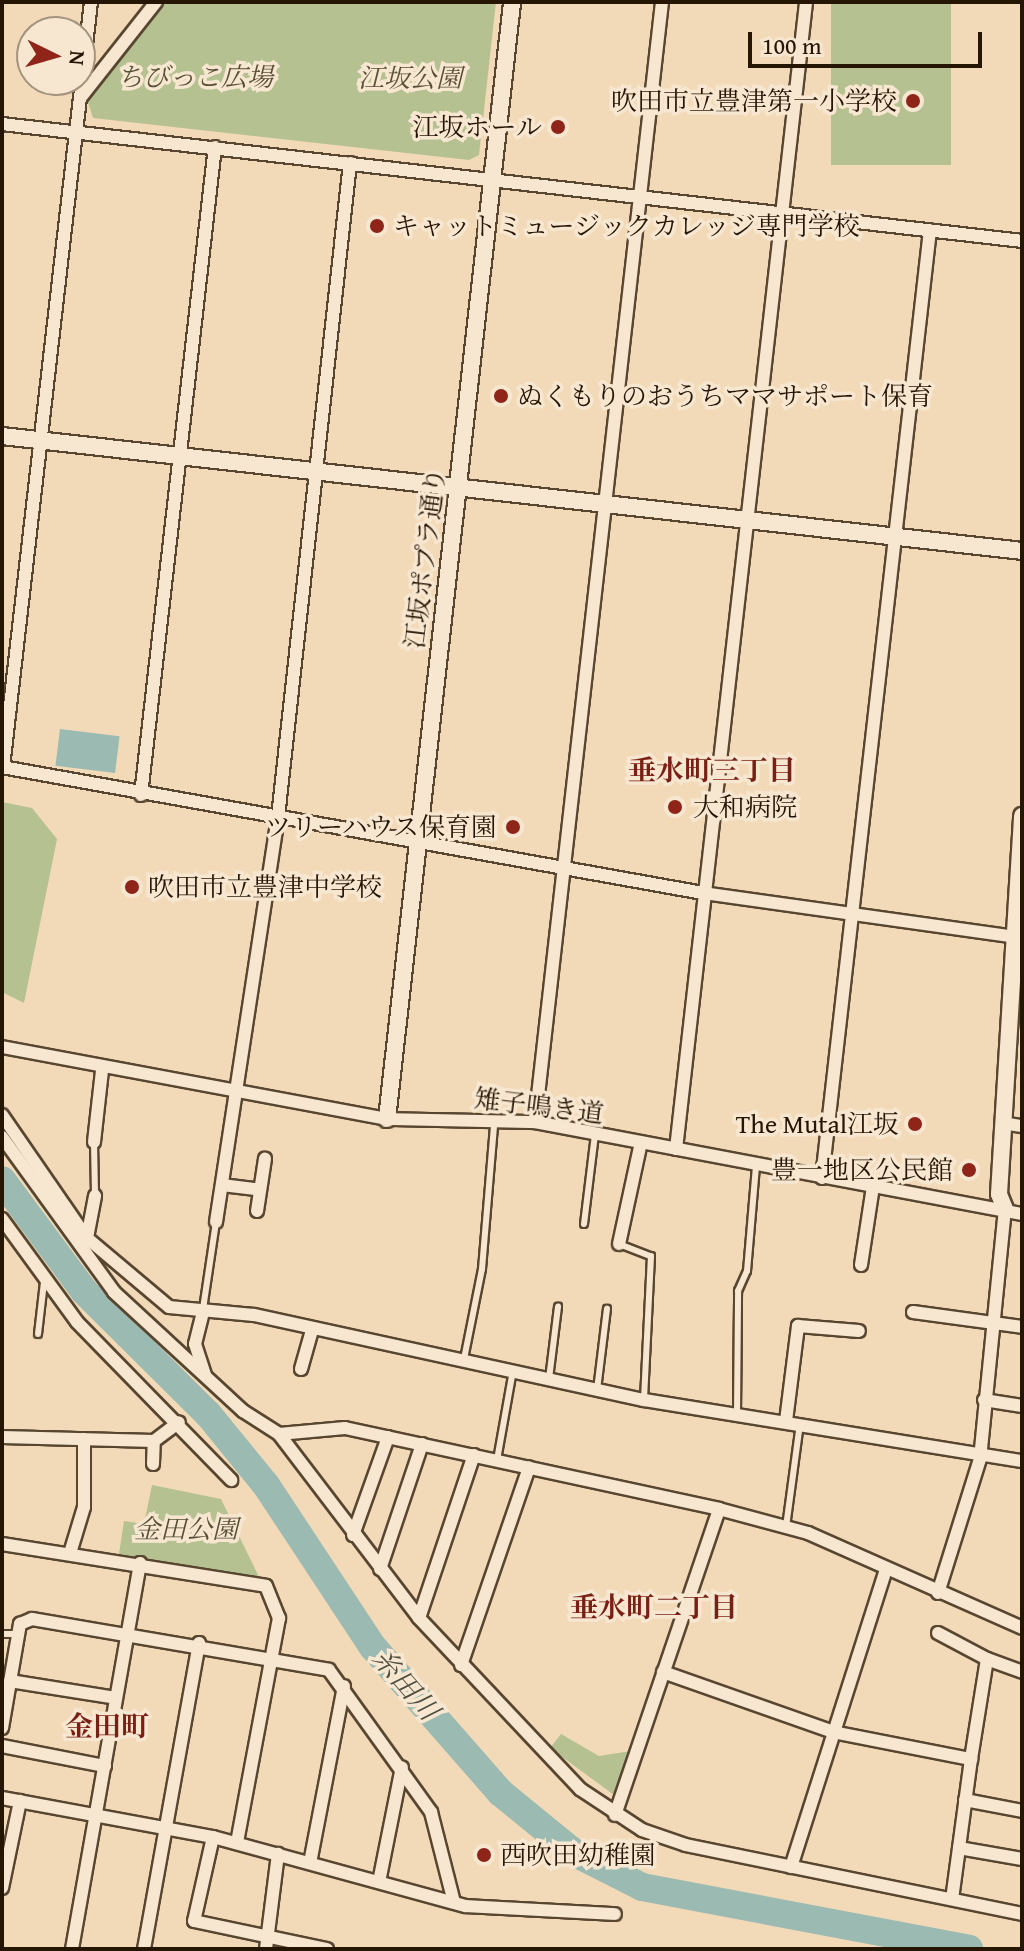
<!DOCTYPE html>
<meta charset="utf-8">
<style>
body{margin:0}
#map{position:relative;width:1024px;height:1951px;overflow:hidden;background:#f2dab8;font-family:"Gentium Book Plus","Noto Serif JP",serif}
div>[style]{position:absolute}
.green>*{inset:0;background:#b6c192;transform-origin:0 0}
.water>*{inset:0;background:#9bbab1;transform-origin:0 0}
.river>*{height:28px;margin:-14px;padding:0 14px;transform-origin:14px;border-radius:14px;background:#9bbab1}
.roads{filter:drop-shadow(2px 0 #584630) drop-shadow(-2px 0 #584630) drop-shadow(0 2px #584630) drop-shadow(0 -2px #584630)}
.lane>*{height:6px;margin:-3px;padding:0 3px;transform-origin:3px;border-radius:3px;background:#f7e7d1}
.street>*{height:12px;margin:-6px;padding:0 6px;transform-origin:6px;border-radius:6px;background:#f7e7d1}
.secondary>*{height:16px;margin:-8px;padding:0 8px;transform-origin:8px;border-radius:8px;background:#f7e7d1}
.dots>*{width:22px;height:22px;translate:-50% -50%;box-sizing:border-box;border:4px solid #f7e7d1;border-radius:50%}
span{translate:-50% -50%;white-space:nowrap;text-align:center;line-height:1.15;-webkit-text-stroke:7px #f7e7d1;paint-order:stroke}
.park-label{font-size:26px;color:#585135;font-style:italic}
.poi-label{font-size:26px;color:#251503}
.right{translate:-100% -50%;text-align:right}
.left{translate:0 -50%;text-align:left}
.street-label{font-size:26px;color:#251503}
.neighbourhood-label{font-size:28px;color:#7a1f14;font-weight:700}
.water-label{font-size:28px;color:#4e4f40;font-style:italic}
.frame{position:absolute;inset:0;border:4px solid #251503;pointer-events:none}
.north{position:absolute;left:16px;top:16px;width:80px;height:80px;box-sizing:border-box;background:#f7e7d1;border:2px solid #a3937f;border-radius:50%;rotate:95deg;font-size:22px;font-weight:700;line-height:32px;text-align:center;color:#251503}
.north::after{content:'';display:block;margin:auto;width:28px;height:36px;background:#8f2418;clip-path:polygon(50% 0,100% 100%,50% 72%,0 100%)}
.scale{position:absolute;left:748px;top:32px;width:234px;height:36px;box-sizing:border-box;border:4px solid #251503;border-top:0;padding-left:10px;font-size:24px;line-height:28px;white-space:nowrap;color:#251503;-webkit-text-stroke:6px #f7e7d1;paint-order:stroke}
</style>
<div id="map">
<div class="green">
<i style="clip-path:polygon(166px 2px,496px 2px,479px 155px,469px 160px,93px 118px,87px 99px)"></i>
<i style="left:831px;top:2px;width:120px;height:163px"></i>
<i style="clip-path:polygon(2px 802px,32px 808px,57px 839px,24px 1003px,2px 992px)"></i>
<i style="clip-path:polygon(152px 1485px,221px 1499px,261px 1581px,119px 1554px,124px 1521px,144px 1524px)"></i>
<i style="clip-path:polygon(561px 1734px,599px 1756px,631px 1751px,614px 1795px,550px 1748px)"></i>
</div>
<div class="water">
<i style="left:60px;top:729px;width:60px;height:37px;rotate:7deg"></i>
</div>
<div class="river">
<i style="left:2px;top:1180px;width:138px;rotate:53.5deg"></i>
<i style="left:84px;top:1291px;width:175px;rotate:44.8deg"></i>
<i style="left:208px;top:1414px;width:92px;rotate:50.8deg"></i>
<i style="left:266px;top:1485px;width:194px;rotate:56.6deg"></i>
<i style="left:373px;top:1647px;width:194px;rotate:48.8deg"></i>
<i style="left:501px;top:1793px;width:93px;rotate:39.3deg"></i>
<i style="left:573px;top:1852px;width:77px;rotate:26.9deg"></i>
<i style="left:642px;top:1887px;width:333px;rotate:10.7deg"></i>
</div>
<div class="roads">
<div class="lane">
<i style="left:94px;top:1142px;width:53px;rotate:88.9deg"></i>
<i style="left:584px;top:1224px;width:91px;rotate:-83deg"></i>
<i style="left:619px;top:1244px;width:34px;rotate:21deg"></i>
<i style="left:651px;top:1256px;width:144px;rotate:92.8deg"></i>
<i style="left:203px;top:1309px;width:88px;rotate:-81.5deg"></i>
<i style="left:38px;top:1334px;width:52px;rotate:-83.4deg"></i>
<i style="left:464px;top:1359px;width:92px;rotate:-78.7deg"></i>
<i style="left:482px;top:1269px;width:144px;rotate:-85.2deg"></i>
<i style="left:549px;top:1379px;width:73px;rotate:-82.9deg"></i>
<i style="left:597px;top:1390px;width:82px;rotate:-83deg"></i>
<i style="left:737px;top:1415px;width:124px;rotate:-89.5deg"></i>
<i style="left:738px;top:1291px;width:22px;rotate:-66deg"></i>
<i style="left:747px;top:1271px;width:105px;rotate:-85.1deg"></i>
<i style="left:497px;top:1460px;width:91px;rotate:-79.9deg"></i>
<i style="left:786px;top:1527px;width:104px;rotate:-82.3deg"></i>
<i style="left:2px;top:1634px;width:17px"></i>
</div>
<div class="street">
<i style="left:81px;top:97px;width:121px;rotate:-51.7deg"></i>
<i style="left:2px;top:124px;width:1027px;rotate:6.54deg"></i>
<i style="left:2px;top:767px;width:712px;rotate:10.19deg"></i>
<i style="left:703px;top:893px;width:322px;rotate:8deg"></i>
<i style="left:3px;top:767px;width:770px;rotate:-83.44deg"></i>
<i style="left:141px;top:795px;width:652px;rotate:-83.49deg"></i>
<i style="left:2px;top:1047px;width:392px;rotate:10.6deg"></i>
<i style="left:387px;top:1119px;width:148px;rotate:1.2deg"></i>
<i style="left:535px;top:1122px;width:496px;rotate:10.7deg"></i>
<i style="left:2px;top:1115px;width:150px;rotate:55.4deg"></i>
<i style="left:87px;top:1238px;width:107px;rotate:40.1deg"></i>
<i style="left:169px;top:1307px;width:85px;rotate:5.4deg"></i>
<i style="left:254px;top:1315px;width:399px;rotate:12.3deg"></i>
<i style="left:644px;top:1400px;width:383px;rotate:9.2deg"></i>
<i style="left:535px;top:1122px;width:1127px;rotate:-83.53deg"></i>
<i style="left:1002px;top:1123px;width:20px;rotate:9deg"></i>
<i style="left:2px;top:1137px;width:191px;rotate:54.1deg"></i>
<i style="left:114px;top:1292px;width:176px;rotate:42.7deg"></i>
<i style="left:243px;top:1411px;width:43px;rotate:32.6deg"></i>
<i style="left:279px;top:1434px;width:231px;rotate:52.7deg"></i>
<i style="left:419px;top:1618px;width:235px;rotate:46.7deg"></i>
<i style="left:580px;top:1789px;width:74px;rotate:33.5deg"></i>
<i style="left:642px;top:1830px;width:46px;rotate:18.8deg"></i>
<i style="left:686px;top:1845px;width:343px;rotate:11.6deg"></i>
<i style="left:94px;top:1142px;width:71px;rotate:-83.6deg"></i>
<i style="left:676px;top:1149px;width:1154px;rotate:-83.53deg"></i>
<i style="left:822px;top:1178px;width:954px;rotate:-83.5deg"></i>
<i style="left:222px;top:1185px;width:38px;rotate:7deg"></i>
<i style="left:257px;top:1211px;width:53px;rotate:-81.3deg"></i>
<i style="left:2px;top:1219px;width:127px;rotate:53.9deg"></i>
<i style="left:77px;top:1322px;width:221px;rotate:45.7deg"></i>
<i style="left:216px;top:1222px;width:410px;rotate:-81.3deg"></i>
<i style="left:278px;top:817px;width:658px;rotate:-83.72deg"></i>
<i style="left:87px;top:1238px;width:43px;rotate:-79.2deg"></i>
<i style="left:619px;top:1244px;width:104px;rotate:-77.8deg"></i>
<i style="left:861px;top:1265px;width:79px;rotate:-81.3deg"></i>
<i style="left:203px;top:1312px;width:33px;rotate:104deg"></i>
<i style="left:195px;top:1344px;width:33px;rotate:72deg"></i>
<i style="left:913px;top:1312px;width:110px;rotate:7.8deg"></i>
<i style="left:301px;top:1369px;width:41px;rotate:-74.2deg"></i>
<i style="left:984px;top:1400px;width:37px;rotate:9deg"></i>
<i style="left:786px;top:1421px;width:96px;rotate:-82.8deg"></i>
<i style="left:798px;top:1326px;width:61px;rotate:4.7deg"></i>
<i style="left:279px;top:1434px;width:66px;rotate:-5.2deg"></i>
<i style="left:345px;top:1428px;width:383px;rotate:12.2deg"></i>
<i style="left:719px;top:1509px;width:92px;rotate:15.1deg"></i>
<i style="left:808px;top:1533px;width:234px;rotate:23.9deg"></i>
<i style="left:2px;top:1437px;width:152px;rotate:1.5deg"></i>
<i style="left:154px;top:1441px;width:31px;rotate:-37deg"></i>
<i style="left:153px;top:1464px;width:23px;rotate:-88deg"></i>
<i style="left:353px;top:1535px;width:104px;rotate:-70.3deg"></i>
<i style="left:2px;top:1544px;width:267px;rotate:9deg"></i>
<i style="left:266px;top:1586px;width:35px;rotate:68deg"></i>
<i style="left:279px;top:1618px;width:229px;rotate:100.6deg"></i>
<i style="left:71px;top:1550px;width:45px;rotate:-73.2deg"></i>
<i style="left:84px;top:1507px;width:68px;rotate:-90deg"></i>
<i style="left:380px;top:1569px;width:132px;rotate:-71.4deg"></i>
<i style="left:938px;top:1593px;width:140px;rotate:-72.6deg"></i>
<i style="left:980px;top:1459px;width:251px;rotate:-84.3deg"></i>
<i style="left:419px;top:1618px;width:172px;rotate:-71.4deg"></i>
<i style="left:938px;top:1633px;width:55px;rotate:28deg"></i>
<i style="left:461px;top:1665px;width:209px;rotate:-71deg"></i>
<i style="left:663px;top:1672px;width:180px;rotate:19.4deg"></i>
<i style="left:833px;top:1732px;width:141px;rotate:11.1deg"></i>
<i style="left:971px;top:1759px;width:141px;rotate:97.7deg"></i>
<i style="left:10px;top:1681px;width:107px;rotate:9.1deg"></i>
<i style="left:2px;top:1728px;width:106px;rotate:-80.2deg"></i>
<i style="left:20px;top:1624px;width:13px;rotate:-23deg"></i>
<i style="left:32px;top:1619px;width:301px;rotate:9.7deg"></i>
<i style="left:329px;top:1670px;width:175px;rotate:54.3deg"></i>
<i style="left:431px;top:1812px;width:93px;rotate:75.7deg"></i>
<i style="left:2px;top:1746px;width:105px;rotate:11deg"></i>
<i style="left:971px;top:1759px;width:101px;rotate:-80.9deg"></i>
<i style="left:987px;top:1659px;width:37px;rotate:20deg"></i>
<i style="left:2px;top:1798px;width:215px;rotate:10.5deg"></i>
<i style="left:213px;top:1837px;width:262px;rotate:15.3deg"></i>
<i style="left:466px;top:1906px;width:149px;rotate:3.1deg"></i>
<i style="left:965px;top:1800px;width:58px;rotate:10.9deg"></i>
<i style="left:615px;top:1815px;width:323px;rotate:-71.2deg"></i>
<i style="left:213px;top:1837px;width:86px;rotate:102.7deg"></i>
<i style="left:194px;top:1921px;width:136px;rotate:11.9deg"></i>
<i style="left:959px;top:1848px;width:64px;rotate:9.9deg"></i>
<i style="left:310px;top:1863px;width:180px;rotate:-79.1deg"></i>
<i style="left:791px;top:1867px;width:310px;rotate:-72.3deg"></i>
<i style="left:379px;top:1882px;width:117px;rotate:-78.7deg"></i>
<i style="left:2px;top:1888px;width:89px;rotate:-78.3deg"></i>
<i style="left:72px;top:1949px;width:392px;rotate:-80deg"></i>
<i style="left:144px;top:1949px;width:311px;rotate:-79.8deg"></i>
<i style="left:266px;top:1949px;width:96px;rotate:-82.8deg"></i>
</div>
<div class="secondary">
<i style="left:2px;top:436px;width:1026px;rotate:6.43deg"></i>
<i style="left:387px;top:1119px;width:1124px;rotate:-83.61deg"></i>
<i style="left:1005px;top:1209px;width:16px;rotate:-112deg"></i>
<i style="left:999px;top:1194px;width:379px;rotate:-86.5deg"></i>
</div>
</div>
<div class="dots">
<i style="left:913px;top:101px;background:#8f2418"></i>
<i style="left:558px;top:127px;background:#8f2418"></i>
<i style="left:377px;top:226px;background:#8f2418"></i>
<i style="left:501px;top:396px;background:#8f2418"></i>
<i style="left:675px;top:807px;background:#8f2418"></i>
<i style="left:513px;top:827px;background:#8f2418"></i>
<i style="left:132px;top:887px;background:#8f2418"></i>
<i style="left:915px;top:1124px;background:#8f2418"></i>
<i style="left:969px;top:1170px;background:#8f2418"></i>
<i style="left:484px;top:1855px;background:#8f2418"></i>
</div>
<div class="park-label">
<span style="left:195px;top:77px">ちびっこ広場</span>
<span style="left:410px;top:78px">江坂公園</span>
<span style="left:186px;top:1529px">金田公園</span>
</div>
<div class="poi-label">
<span class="right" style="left:897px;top:101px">吹田市立豊津第一小学校</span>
<span class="right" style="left:542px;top:127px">江坂ホール</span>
<span class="left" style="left:393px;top:226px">キャットミュージックカレッジ専門学校</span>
<span class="left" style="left:517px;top:396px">ぬくもりのおうちママサポート保育</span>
<span class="left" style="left:693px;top:807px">大和病院</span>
<span class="right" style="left:497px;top:827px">ツリーハウス保育園</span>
<span class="left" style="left:148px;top:887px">吹田市立豊津中学校</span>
<span class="right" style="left:899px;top:1124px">The Mutal江坂</span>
<span class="right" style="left:953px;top:1170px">豊一地区公民館</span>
<span class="left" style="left:500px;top:1855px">西吹田幼稚園</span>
</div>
<div class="street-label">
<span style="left:425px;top:558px;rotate:-83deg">江坂ポプラ通り</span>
<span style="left:539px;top:1106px;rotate:7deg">雉子鳴き道</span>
</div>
<div class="neighbourhood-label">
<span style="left:712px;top:770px">垂水町三丁目</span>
<span style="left:654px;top:1607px">垂水町二丁目</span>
<span style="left:107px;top:1726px">金田町</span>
</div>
<div class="water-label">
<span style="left:406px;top:1684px;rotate:49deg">糸田川</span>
</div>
<div class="frame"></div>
<div class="north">N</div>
<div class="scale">100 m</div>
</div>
